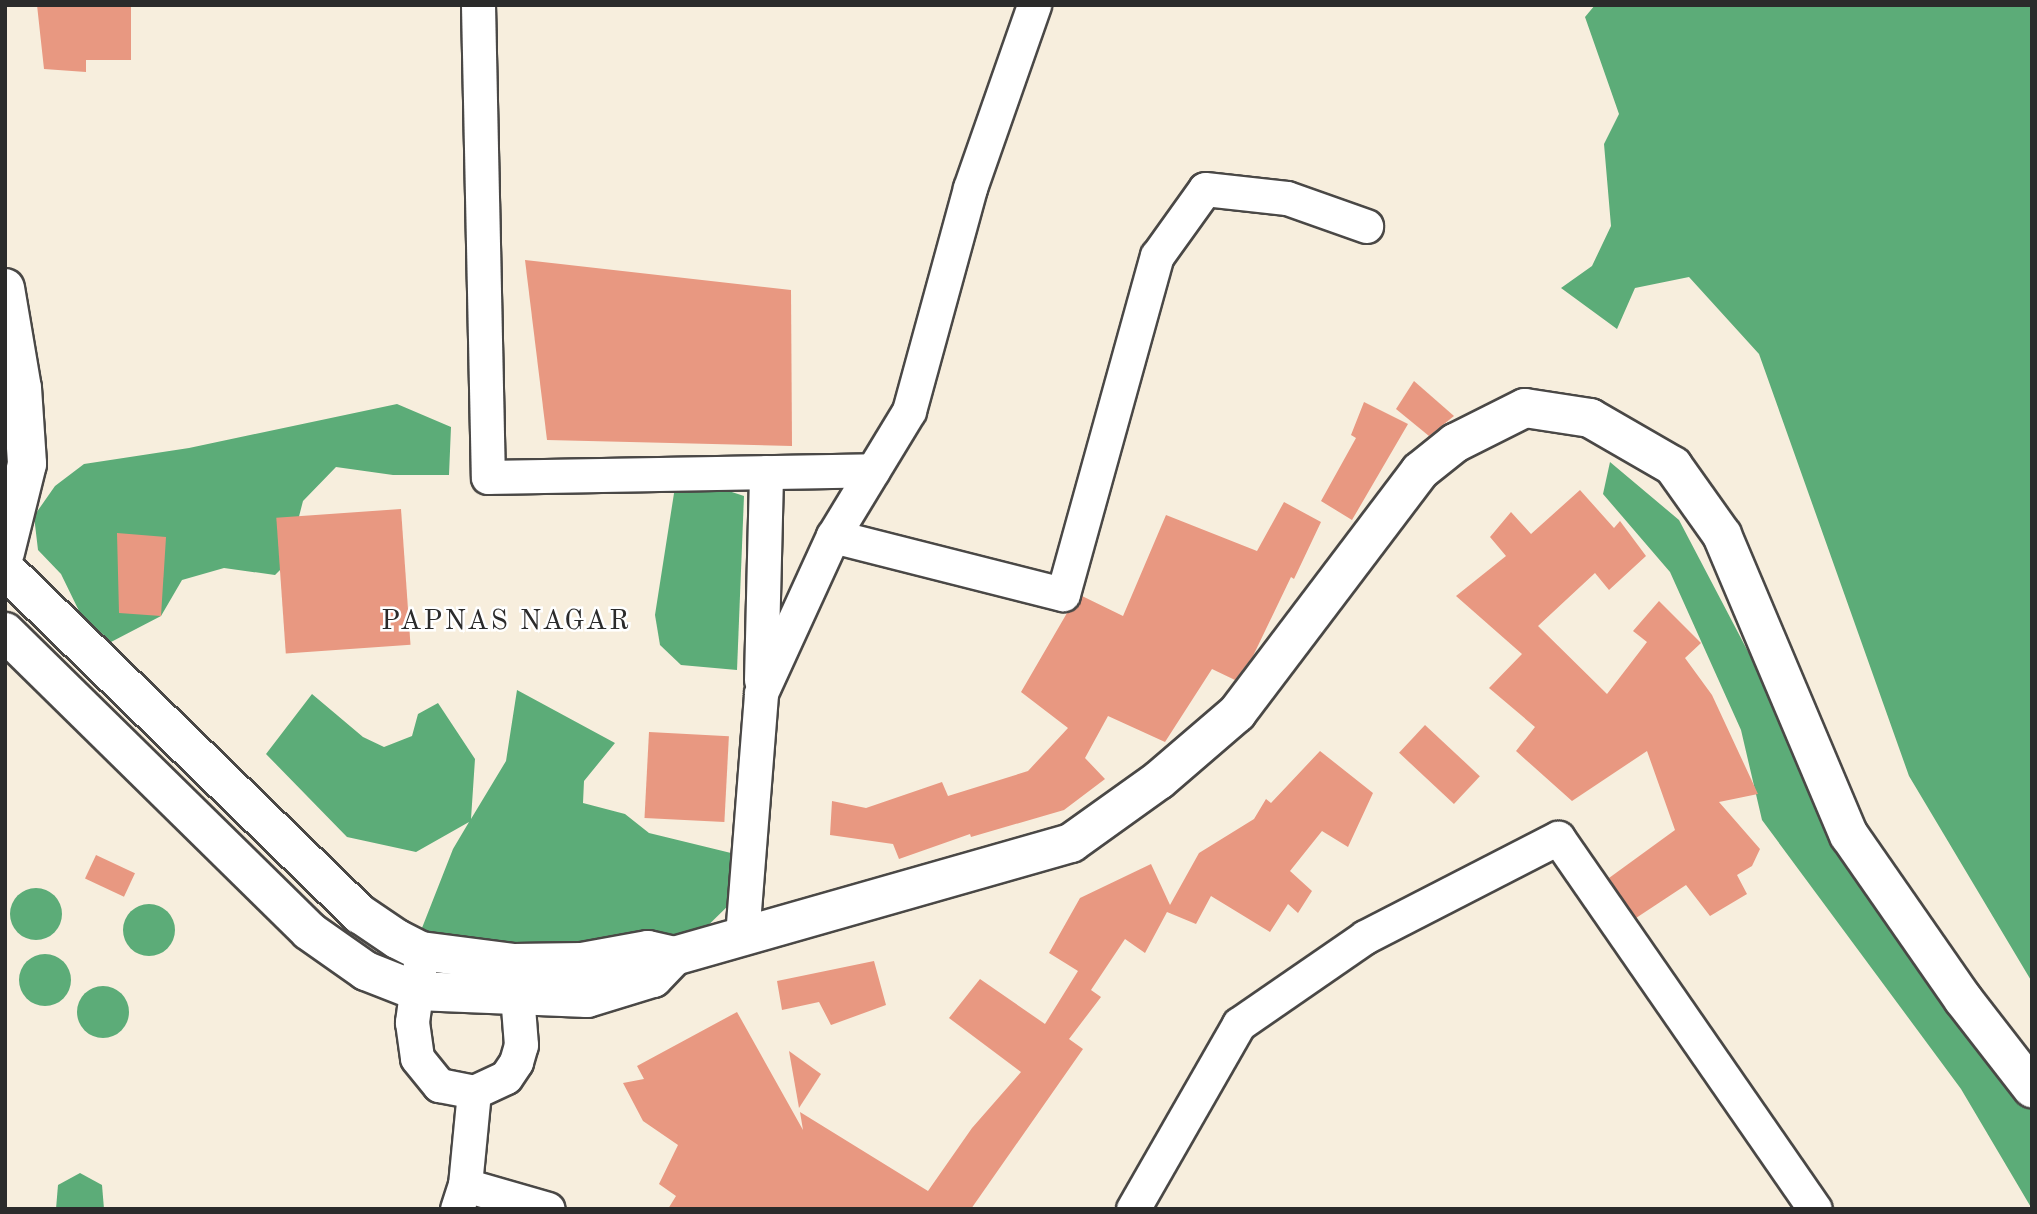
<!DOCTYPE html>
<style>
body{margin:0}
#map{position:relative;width:2037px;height:1214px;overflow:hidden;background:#f7eedd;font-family:"Old Standard TT",serif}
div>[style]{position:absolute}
.forest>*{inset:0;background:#5cac78}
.round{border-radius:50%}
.building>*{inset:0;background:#e89881;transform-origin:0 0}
.roads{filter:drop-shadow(2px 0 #4a4846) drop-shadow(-2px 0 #4a4846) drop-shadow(0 2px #4a4846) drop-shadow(0 -2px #4a4846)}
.minor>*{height:33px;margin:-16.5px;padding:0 16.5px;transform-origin:16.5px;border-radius:16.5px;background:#fff}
.major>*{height:38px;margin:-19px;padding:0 19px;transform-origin:19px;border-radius:19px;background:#fff}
span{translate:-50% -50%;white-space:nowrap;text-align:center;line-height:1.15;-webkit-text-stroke:5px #fff;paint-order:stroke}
.neighbourhood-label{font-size:28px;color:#2b2b2b;letter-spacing:2px}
.frame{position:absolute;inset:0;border:7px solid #2b2b2b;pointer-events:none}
</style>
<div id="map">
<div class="forest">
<i style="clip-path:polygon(1595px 5px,2032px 5px,2032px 982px,1909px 776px,1759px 354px,1689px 277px,1635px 288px,1617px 329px,1561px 288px,1592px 266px,1611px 226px,1604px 144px,1619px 114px,1585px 17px)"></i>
<i style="clip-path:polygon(397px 404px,451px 427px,449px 475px,393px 475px,336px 467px,303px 501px,287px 563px,275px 575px,224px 568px,182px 580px,161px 616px,111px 642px,80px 613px,61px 574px,38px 550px,34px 516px,55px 486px,84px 464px,189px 448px)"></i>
<i style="clip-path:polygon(1610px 462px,1679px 520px,1754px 663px,1810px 792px,2032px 1091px,2032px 1209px,1961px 1089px,1762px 820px,1741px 730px,1670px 572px,1603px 494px)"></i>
<i style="clip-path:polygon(677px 474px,744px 496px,737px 670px,681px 665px,660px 645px,655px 615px)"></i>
<i style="clip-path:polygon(517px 690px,615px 743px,584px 781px,583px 803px,625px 814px,649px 833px,731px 853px,734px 900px,688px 945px,552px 955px,420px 933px,453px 849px,469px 822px,416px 852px,347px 837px,266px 754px,312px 694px,363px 737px,384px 747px,412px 736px,418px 714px,438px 703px,475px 759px,471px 819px,506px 761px)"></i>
<i class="round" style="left:10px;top:888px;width:52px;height:52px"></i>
<i class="round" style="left:123px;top:904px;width:52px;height:52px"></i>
<i class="round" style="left:19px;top:954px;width:52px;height:52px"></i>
<i class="round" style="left:77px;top:986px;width:52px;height:52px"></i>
<i style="clip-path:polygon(80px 1173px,102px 1185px,104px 1209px,56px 1209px,58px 1185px)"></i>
</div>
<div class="building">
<i style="clip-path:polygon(37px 5px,131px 5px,131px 60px,86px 60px,86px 72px,44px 69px)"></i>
<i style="clip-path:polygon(525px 260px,791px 290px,792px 446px,547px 440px)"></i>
<i style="clip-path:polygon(1414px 381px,1454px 416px,1429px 436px,1396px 409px)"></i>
<i style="clip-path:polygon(1364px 402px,1408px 424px,1352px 520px,1321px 501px,1356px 438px,1351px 435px)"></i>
<i style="clip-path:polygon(1580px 490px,1614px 528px,1620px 521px,1646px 556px,1609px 590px,1595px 573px,1538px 626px,1607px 694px,1647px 642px,1633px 631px,1659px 601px,1701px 643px,1685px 658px,1712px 695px,1758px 794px,1719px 802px,1760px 849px,1752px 866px,1737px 875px,1747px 894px,1710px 916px,1686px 885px,1636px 918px,1609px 878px,1675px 830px,1647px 751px,1572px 801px,1516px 751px,1535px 727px,1489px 688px,1522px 654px,1456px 596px,1506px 556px,1490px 537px,1511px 512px,1531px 534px)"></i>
<i style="clip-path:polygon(1284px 502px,1321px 522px,1294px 579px,1291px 577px,1253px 656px,1235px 680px,1212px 669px,1165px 742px,1108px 716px,1085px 758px,1105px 779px,1064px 810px,971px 837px,970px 834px,899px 859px,893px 844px,830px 835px,832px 801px,866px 808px,942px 782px,948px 796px,1028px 771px,1068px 728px,1021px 692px,1067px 613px,1077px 607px,1082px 596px,1123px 616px,1166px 515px,1257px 551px)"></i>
<i style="left:401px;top:509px;width:136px;height:125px;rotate:86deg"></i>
<i style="clip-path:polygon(117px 533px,166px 537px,161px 616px,119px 613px)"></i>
<i style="left:1425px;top:725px;width:75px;height:38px;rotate:43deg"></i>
<i style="left:649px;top:732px;width:80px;height:86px;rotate:3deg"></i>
<i style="clip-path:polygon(1320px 751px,1373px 793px,1348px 847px,1322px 831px,1290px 871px,1312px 891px,1298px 913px,1288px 904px,1270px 932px,1211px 896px,1196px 924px,1167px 912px,1145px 953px,1125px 939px,1091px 990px,1101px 997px,1069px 1039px,1083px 1049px,971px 1209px,668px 1209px,676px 1196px,659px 1184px,678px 1145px,643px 1121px,623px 1083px,644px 1079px,637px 1066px,737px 1012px,803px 1130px,800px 1112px,928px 1191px,972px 1128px,1021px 1072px,949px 1018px,980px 979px,1045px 1024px,1078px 971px,1049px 953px,1080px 898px,1151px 864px,1170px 905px,1199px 853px,1254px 819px,1266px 799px,1271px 803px)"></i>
<i style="left:96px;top:855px;width:43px;height:26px;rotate:25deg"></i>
<i style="clip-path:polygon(874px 961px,886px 1005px,831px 1025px,819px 1002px,782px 1010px,777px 981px)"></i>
<i style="clip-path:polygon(789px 1051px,821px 1074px,799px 1108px)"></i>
</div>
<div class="roads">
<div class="minor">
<i style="left:478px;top:5px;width:472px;rotate:88.8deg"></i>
<i style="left:488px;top:477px;width:385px;rotate:-1deg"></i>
<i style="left:833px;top:536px;width:237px;rotate:14.2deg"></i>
<i style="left:1063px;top:594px;width:351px;rotate:-74.5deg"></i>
<i style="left:1157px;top:256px;width:82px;rotate:-54.4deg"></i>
<i style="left:1205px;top:189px;width:82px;rotate:6.3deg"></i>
<i style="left:1287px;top:198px;width:84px;rotate:19.5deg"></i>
<i style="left:761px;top:680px;width:208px;rotate:-88.6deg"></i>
<i style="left:742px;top:936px;width:244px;rotate:-85.5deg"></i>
<i style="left:761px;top:693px;width:173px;rotate:-65.4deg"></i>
<i style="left:833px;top:536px;width:146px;rotate:-58.7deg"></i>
<i style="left:909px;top:411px;width:231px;rotate:-74.7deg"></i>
<i style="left:970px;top:188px;width:194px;rotate:-70.7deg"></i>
<i style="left:420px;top:964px;width:59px;rotate:97.9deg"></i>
<i style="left:412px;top:1022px;width:36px;rotate:82deg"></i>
<i style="left:417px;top:1058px;width:35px;rotate:51deg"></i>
<i style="left:439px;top:1085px;width:36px;rotate:11deg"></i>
<i style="left:474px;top:1092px;width:35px;rotate:-25deg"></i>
<i style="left:506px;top:1077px;width:18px;rotate:-56deg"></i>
<i style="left:516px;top:1062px;width:18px;rotate:-74deg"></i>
<i style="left:521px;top:1045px;width:76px;rotate:-94.5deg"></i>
<i style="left:465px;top:1185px;width:86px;rotate:16.1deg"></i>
<i style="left:457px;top:1209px;width:25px;rotate:-72deg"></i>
<i style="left:465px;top:1185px;width:93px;rotate:-84.5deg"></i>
<i style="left:1133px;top:1209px;width:213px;rotate:-60.2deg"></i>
<i style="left:1239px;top:1024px;width:153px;rotate:-34.6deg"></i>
<i style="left:1365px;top:937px;width:217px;rotate:-27.2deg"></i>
<i style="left:1558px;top:838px;width:451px;rotate:55.3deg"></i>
</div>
<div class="major">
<i style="left:5px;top:288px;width:101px;rotate:80.4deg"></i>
<i style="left:22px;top:388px;width:76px;rotate:86.2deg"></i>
<i style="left:27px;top:464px;width:91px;rotate:104deg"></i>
<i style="left:11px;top:575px;width:487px;rotate:44.2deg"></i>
<i style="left:360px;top:914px;width:45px;rotate:34deg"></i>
<i style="left:397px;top:939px;width:27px;rotate:27deg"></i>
<i style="left:421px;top:951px;width:94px;rotate:7.4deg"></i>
<i style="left:514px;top:963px;width:68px;rotate:-0.8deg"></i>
<i style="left:582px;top:962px;width:67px;rotate:-10.3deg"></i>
<i style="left:648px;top:950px;width:27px;rotate:13deg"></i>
<i style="left:674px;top:956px;width:413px;rotate:-15.9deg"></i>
<i style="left:1071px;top:843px;width:108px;rotate:-35.6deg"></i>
<i style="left:1159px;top:780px;width:103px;rotate:-40.7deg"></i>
<i style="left:1237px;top:713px;width:303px;rotate:-52.9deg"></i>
<i style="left:1420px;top:471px;width:45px;rotate:-38.7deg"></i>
<i style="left:1455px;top:443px;width:78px;rotate:-26.6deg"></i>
<i style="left:1525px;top:408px;width:66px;rotate:8.7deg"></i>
<i style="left:1590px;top:418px;width:96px;rotate:30deg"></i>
<i style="left:1673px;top:466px;width:85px;rotate:54.6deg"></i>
<i style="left:1722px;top:535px;width:326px;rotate:67.1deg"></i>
<i style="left:1849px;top:835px;width:200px;rotate:55.2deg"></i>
<i style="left:1963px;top:999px;width:113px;rotate:52.2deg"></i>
<i style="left:5px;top:632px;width:426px;rotate:44.5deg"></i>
<i style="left:309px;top:931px;width:70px;rotate:35.1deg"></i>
<i style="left:366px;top:971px;width:55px;rotate:21.4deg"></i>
<i style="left:417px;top:991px;width:170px;rotate:2.4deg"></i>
<i style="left:587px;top:998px;width:69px;rotate:-16.9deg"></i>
<i style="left:653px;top:978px;width:30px;rotate:-46deg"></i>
</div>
</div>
<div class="neighbourhood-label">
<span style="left:506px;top:622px">PAPNAS NAGAR</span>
</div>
<div class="frame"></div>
</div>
